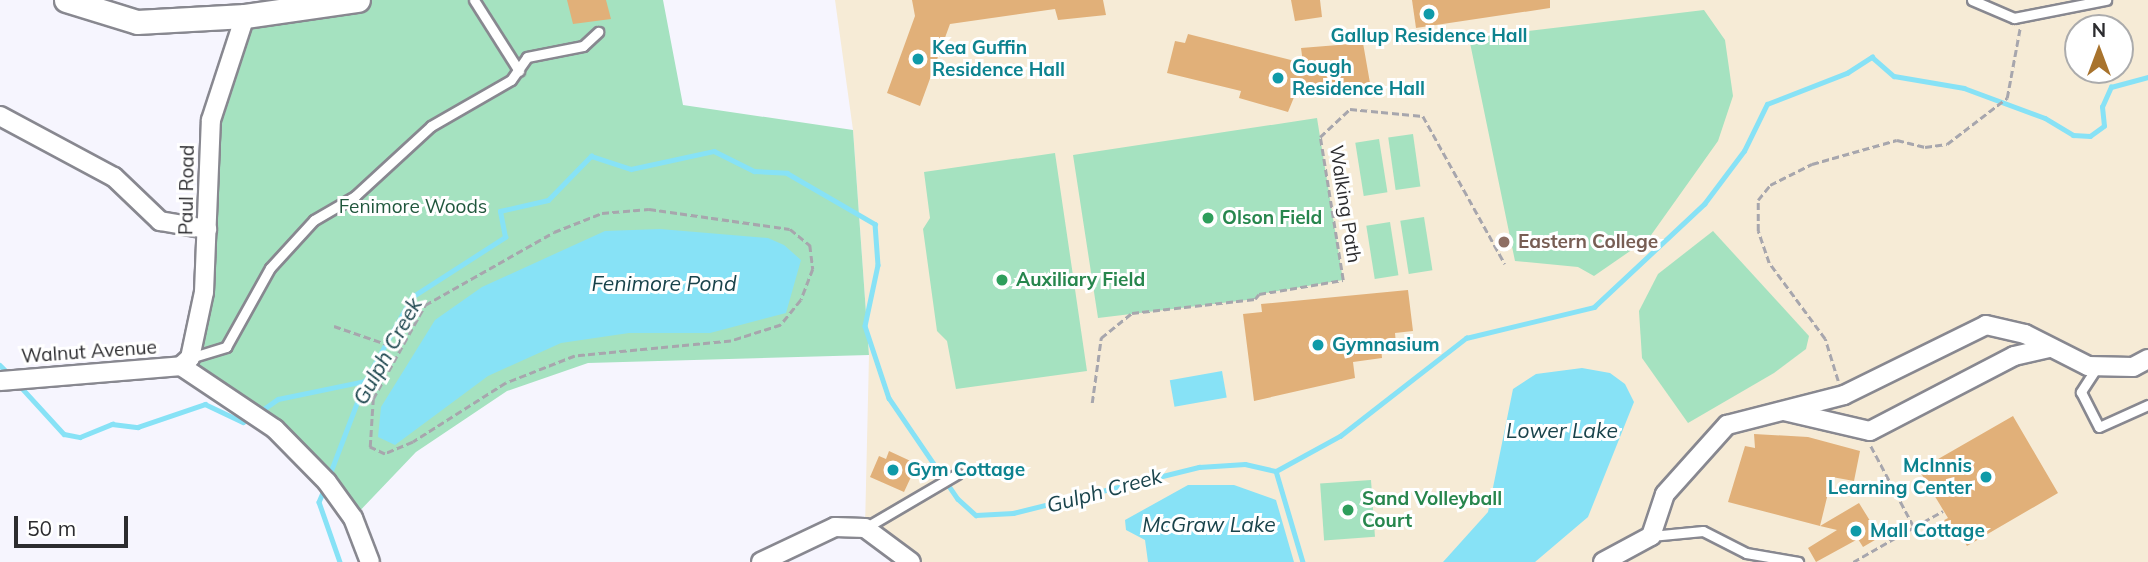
<!DOCTYPE html>
<style>
body{margin:0}
#map{position:relative;width:2148px;height:562px;overflow:hidden;background:#f6f5fe;font-family:Mulish,sans-serif}
div>[style]{position:absolute}
.education>*{inset:0;background:#f6ebd6}
.green>*{inset:0;background:#a5e2c0;transform-origin:0 0}
.water>*{inset:0;background:#87e2f6;transform-origin:0 0}
.stream>*{height:4.5px;margin:-2.25px;padding:0 2.25px;transform-origin:2.25px;border-radius:2.25px;background:#87e2f6}
.building>*{inset:0;background:#e1b079}
.path>*{height:2.5px;margin-top:-1.25px;transform-origin:0;background:repeating-linear-gradient(90deg,#a7a6ad 0 7px,transparent 0 10.5px)}
.roads{filter:drop-shadow(2px 0 #888890) drop-shadow(-2px 0 #888890) drop-shadow(0 2px #888890) drop-shadow(0 -2px #888890)}
.service>*{height:9px;margin:-4.5px;padding:0 4.5px;transform-origin:4.5px;border-radius:4.5px;background:#fff}
.minor>*{height:18px;margin:-9px;padding:0 9px;transform-origin:9px;border-radius:9px;background:#fff}
.tertiary>*{height:23px;margin:-11.5px;padding:0 11.5px;transform-origin:11.5px;border-radius:11.5px;background:#fff}
.dots>*{width:19px;height:19px;translate:-50% -50%;box-sizing:border-box;border:4px solid #fff;border-radius:50%}
span{translate:-50% -50%;white-space:nowrap;text-align:center;line-height:1.15;-webkit-text-stroke:6px #fff;paint-order:stroke}
.culture-label{font-size:19px;color:#0d838f;font-weight:700}
.left{translate:0 -50%;text-align:left}
.right{translate:-100% -50%;text-align:right}
.street-label{font-size:19px;color:#2c2c2f}
.park-label{font-size:19px;color:#21573d}
.leisure-label{font-size:19px;color:#27864d;font-weight:700}
.education-label{font-size:19px;color:#785e54;font-weight:700}
.water-label{font-size:21px;color:#19434b;font-style:italic}
.north{position:absolute;left:2064px;top:14px;width:70px;height:70px;box-sizing:border-box;background:#fff;border:2px solid #ababac;border-radius:50%;rotate:0deg;font-size:19px;font-weight:700;line-height:28px;text-align:center;color:#2c2c2f}
.north::after{content:'';display:block;margin:auto;width:24px;height:32px;background:#a8732d;clip-path:polygon(50% 0,100% 100%,50% 72%,0 100%)}
.scale{position:absolute;left:14px;top:516px;width:114px;height:32px;box-sizing:border-box;border:4px solid #2c2c2f;border-top:0;padding-left:9px;font-size:21px;line-height:24px;white-space:nowrap;color:#2c2c2f;-webkit-text-stroke:5px #fff;paint-order:stroke}
</style>
<div id="map">
<div class="education">
<i style="clip-path:polygon(evenodd,835px 0,2148px 0,2148px 562px,911px 562px,865px 528px,869px 355px,853px 130px,835px 0,2078px 28px,2120px 28px,2120px 70px,2078px 70px,2078px 28px)"></i>
</div>
<div class="green">
<i style="clip-path:polygon(350px 0,663px 0,683px 105px,853px 130px,869px 355px,588px 363px,507px 391px,416px 452px,353px 518px,275px 429px,181px 366px,204px 292px,206px 176px,245px 16px)"></i>
<i style="clip-path:polygon(1704px 10px,1725px 40px,1733px 96px,1718px 141px,1649px 238px,1594px 276px,1578px 267px,1515px 261px,1469px 38px)"></i>
<i style="clip-path:polygon(1317px 118px,1343px 280px,1260px 294px,1255px 299px,1098px 318px,1073px 155px)"></i>
<i style="left:1413px;top:134px;width:53px;height:25px;rotate:82deg"></i>
<i style="left:1379px;top:139px;width:54px;height:24px;rotate:81deg"></i>
<i style="clip-path:polygon(1055px 153px,1087px 371px,956px 389px,947px 341px,937px 331px,923px 229px,930px 218px,924px 172px)"></i>
<i style="left:1424px;top:217px;width:54px;height:24px;rotate:81deg"></i>
<i style="left:1390px;top:222px;width:54px;height:24px;rotate:81deg"></i>
<i style="clip-path:polygon(1713px 231px,1809px 336px,1806px 349px,1774px 373px,1688px 423px,1642px 358px,1639px 311px,1658px 274px)"></i>
<i style="left:1371px;top:480px;width:57px;height:51px;rotate:86deg"></i>
</div>
<div class="water">
<i style="clip-path:polygon(660px 229px,768px 238px,784px 245px,801px 260px,786px 313px,710px 333px,629px 333px,561px 343px,488px 376px,395px 445px,378px 437px,381px 407px,435px 320px,482px 287px,605px 231px)"></i>
<i style="clip-path:polygon(1582px 368px,1610px 373px,1625px 384px,1634px 402px,1588px 517px,1535px 562px,1443px 562px,1488px 512px,1513px 389px,1536px 374px)"></i>
<i style="left:1222px;top:371px;width:27px;height:53px;rotate:80deg"></i>
<i style="clip-path:polygon(1188px 485px,1234px 485px,1276px 500px,1294px 562px,1148px 562px,1145px 540px,1126px 530px,1125px 520px)"></i>
</div>
<div class="stream">
<i style="left:0;top:365px;width:13px;rotate:45deg"></i>
<i style="left:20px;top:386px;width:65px;rotate:47.5deg"></i>
<i style="left:64px;top:434px;width:16px;rotate:11deg"></i>
<i style="left:80px;top:437px;width:35px;rotate:-22deg"></i>
<i style="left:112px;top:424px;width:26px;rotate:7deg"></i>
<i style="left:138px;top:427px;width:71px;rotate:-18.9deg"></i>
<i style="left:205px;top:404px;width:42px;rotate:25.3deg"></i>
<i style="left:243px;top:422px;width:8px;rotate:-30deg"></i>
<i style="left:258px;top:413px;width:24px;rotate:-35deg"></i>
<i style="left:278px;top:399px;width:89px;rotate:-11.7deg"></i>
<i style="left:1276px;top:471px;width:95px;rotate:73.5deg"></i>
<i style="left:329px;top:476px;width:102px;rotate:-69.2deg"></i>
<i style="left:365px;top:381px;width:96px;rotate:-60.8deg"></i>
<i style="left:412px;top:297px;width:111px;rotate:-32.8deg"></i>
<i style="left:505px;top:237px;width:26px;rotate:-101deg"></i>
<i style="left:500px;top:211px;width:49px;rotate:-12.9deg"></i>
<i style="left:548px;top:200px;width:62px;rotate:-45.7deg"></i>
<i style="left:591px;top:156px;width:42px;rotate:18deg"></i>
<i style="left:631px;top:169px;width:85px;rotate:-12.2deg"></i>
<i style="left:714px;top:151px;width:45px;rotate:26.6deg"></i>
<i style="left:754px;top:171px;width:33px;rotate:3deg"></i>
<i style="left:787px;top:173px;width:102px;rotate:30.1deg"></i>
<i style="left:875px;top:224px;width:41px;rotate:85.8deg"></i>
<i style="left:878px;top:265px;width:62px;rotate:102deg"></i>
<i style="left:865px;top:326px;width:76px;rotate:71.6deg"></i>
<i style="left:889px;top:398px;width:122px;rotate:55.7deg"></i>
<i style="left:958px;top:499px;width:24px;rotate:42deg"></i>
<i style="left:976px;top:515px;width:37px;rotate:-3deg"></i>
<i style="left:1013px;top:513px;width:192px;rotate:-13.9deg"></i>
<i style="left:1199px;top:467px;width:46px;rotate:-3.7deg"></i>
<i style="left:1245px;top:464px;width:32px;rotate:13deg"></i>
<i style="left:1276px;top:471px;width:73px;rotate:-28.7deg"></i>
<i style="left:1340px;top:436px;width:160px;rotate:-37.9deg"></i>
<i style="left:1466px;top:338px;width:132px;rotate:-13.6deg"></i>
<i style="left:1594px;top:307px;width:151px;rotate:-43.1deg"></i>
<i style="left:1704px;top:204px;width:66px;rotate:-53deg"></i>
<i style="left:1744px;top:151px;width:52px;rotate:-63.9deg"></i>
<i style="left:1767px;top:104px;width:86px;rotate:-21.2deg"></i>
<i style="left:1847px;top:73px;width:30px;rotate:-33deg"></i>
<i style="left:1872px;top:57px;width:29px;rotate:41deg"></i>
<i style="left:1894px;top:76px;width:71px;rotate:9.7deg"></i>
<i style="left:1964px;top:88px;width:86px;rotate:20.3deg"></i>
<i style="left:2045px;top:118px;width:33px;rotate:31deg"></i>
<i style="left:2073px;top:135px;width:17px;rotate:3deg"></i>
<i style="left:2090px;top:136px;width:17px;rotate:-36deg"></i>
<i style="left:2104px;top:126px;width:19px;rotate:-96deg"></i>
<i style="left:2102px;top:107px;width:22px;rotate:-66deg"></i>
<i style="left:2111px;top:87px;width:38px;rotate:-15deg"></i>
<i style="left:325px;top:488px;width:15px;rotate:113deg"></i>
<i style="left:319px;top:502px;width:64px;rotate:70.7deg"></i>
</div>
<div class="building">
<i style="clip-path:polygon(567px 0,606px 0,611px 19px,573px 24px)"></i>
<i style="clip-path:polygon(912px 0,1103px 0,1106px 15px,1058px 20px,1055px 9px,950px 24px,920px 106px,887px 93px,915px 16px)"></i>
<i style="clip-path:polygon(1291px 0,1320px 0,1322px 17px,1295px 21px)"></i>
<i style="clip-path:polygon(1412px 0,1550px 0,1550px 8px,1416px 28px)"></i>
<i style="clip-path:polygon(1188px 34px,1303px 63px,1301px 48px,1363px 43px,1370px 83px,1311px 93px,1301px 80px,1288px 112px,1239px 98px,1241px 91px,1167px 73px,1175px 41px,1185px 43px)"></i>
<i style="clip-path:polygon(1408px 290px,1413px 331px,1395px 333px,1396px 344px,1381px 346px,1382px 358px,1353px 362px,1355px 378px,1254px 401px,1243px 314px,1262px 312px,1261px 304px)"></i>
<i style="clip-path:polygon(2013px 416px,2058px 493px,1967px 546px,1957px 529px,1944px 536px,1937px 524px,1948px 518px,1919px 470px)"></i>
<i style="clip-path:polygon(1754px 434px,1808px 437px,1860px 451px,1854px 481px,1832px 477px,1820px 526px,1728px 502px,1745px 446px,1755px 448px)"></i>
<i style="clip-path:polygon(889px 451px,917px 464px,904px 492px,870px 477px,879px 456px,886px 459px)"></i>
<i style="clip-path:polygon(1859px 503px,1880px 537px,1863px 547px,1858px 539px,1816px 562px,1808px 548px,1837px 530px,1820px 526px)"></i>
</div>
<div class="path">
<i style="left:649px;top:209px;width:142px;rotate:8.1deg"></i>
<i style="left:790px;top:229px;width:26px;rotate:39deg"></i>
<i style="left:810px;top:245px;width:24px;rotate:83deg"></i>
<i style="left:813px;top:269px;width:33px;rotate:111deg"></i>
<i style="left:801px;top:300px;width:32px;rotate:129deg"></i>
<i style="left:781px;top:325px;width:52px;rotate:162.3deg"></i>
<i style="left:731px;top:341px;width:157px;rotate:174.5deg"></i>
<i style="left:575px;top:356px;width:74px;rotate:158.6deg"></i>
<i style="left:506px;top:383px;width:110px;rotate:147.6deg"></i>
<i style="left:413px;top:442px;width:30px;rotate:157deg"></i>
<i style="left:385px;top:454px;width:17px;rotate:-155deg"></i>
<i style="left:370px;top:447px;width:48px;rotate:-86.4deg"></i>
<i style="left:373px;top:399px;width:107px;rotate:-61deg"></i>
<i style="left:425px;top:305px;width:148px;rotate:-29.5deg"></i>
<i style="left:554px;top:232px;width:52px;rotate:-21.6deg"></i>
<i style="left:602px;top:213px;width:47px;rotate:-4.9deg"></i>
<i style="left:334px;top:326px;width:68px;rotate:19deg"></i>
<i style="left:1838px;top:381px;width:44px;rotate:-107.2deg"></i>
<i style="left:1825px;top:339px;width:94px;rotate:-126.4deg"></i>
<i style="left:1769px;top:263px;width:34px;rotate:-109deg"></i>
<i style="left:1758px;top:231px;width:31px;rotate:-90deg"></i>
<i style="left:1758px;top:200px;width:19px;rotate:-51deg"></i>
<i style="left:1770px;top:185px;width:47px;rotate:-26.6deg"></i>
<i style="left:1812px;top:164px;width:88px;rotate:-15.8deg"></i>
<i style="left:1897px;top:140px;width:29px;rotate:14deg"></i>
<i style="left:1925px;top:147px;width:22px;rotate:-8deg"></i>
<i style="left:1947px;top:144px;width:76px;rotate:-37.5deg"></i>
<i style="left:2007px;top:98px;width:71px;rotate:-79.5deg"></i>
<i style="left:1092px;top:403px;width:66px;rotate:-82.1deg"></i>
<i style="left:1101px;top:338px;width:40px;rotate:-39deg"></i>
<i style="left:1132px;top:313px;width:124px;rotate:-6.5deg"></i>
<i style="left:1255px;top:299px;width:6px;rotate:-51deg"></i>
<i style="left:1259px;top:294px;width:85px;rotate:-9.5deg"></i>
<i style="left:1343px;top:280px;width:145px;rotate:-99.1deg"></i>
<i style="left:1320px;top:137px;width:41px;rotate:-43deg"></i>
<i style="left:1350px;top:109px;width:73px;rotate:5.5deg"></i>
<i style="left:1423px;top:116px;width:169px;rotate:61deg"></i>
<i style="left:1871px;top:446px;width:92px;rotate:62deg"></i>
<i style="left:1914px;top:527px;width:33px;rotate:-29deg"></i>
<i style="left:1853px;top:562px;width:70px;rotate:-29.8deg"></i>
</div>
<div class="roads">
<div class="service">
<i style="left:474px;top:0;width:84px;rotate:57.6deg"></i>
<i style="left:1972px;top:0;width:46px;rotate:23.2deg"></i>
<i style="left:2014px;top:18px;width:94px;rotate:-11.1deg"></i>
<i style="left:190px;top:358px;width:38px;rotate:-17deg"></i>
<i style="left:226px;top:347px;width:90px;rotate:-60.9deg"></i>
<i style="left:270px;top:268px;width:65px;rotate:-47.5deg"></i>
<i style="left:314px;top:220px;width:48px;rotate:-30.3deg"></i>
<i style="left:355px;top:196px;width:103px;rotate:-42.6deg"></i>
<i style="left:431px;top:126px;width:92px;rotate:-29.9deg"></i>
<i style="left:511px;top:80px;width:28px;rotate:-55deg"></i>
<i style="left:527px;top:57px;width:57px;rotate:-11.1deg"></i>
<i style="left:583px;top:46px;width:21px;rotate:-43deg"></i>
<i style="left:2097px;top:367px;width:30px;rotate:123deg"></i>
<i style="left:2081px;top:392px;width:39px;rotate:63deg"></i>
<i style="left:2099px;top:427px;width:54px;rotate:-24.2deg"></i>
<i style="left:865px;top:528px;width:107px;rotate:-30.4deg"></i>
<i style="left:1651px;top:536px;width:52px;rotate:-5.5deg"></i>
<i style="left:1703px;top:531px;width:48px;rotate:27.1deg"></i>
<i style="left:1746px;top:553px;width:53px;rotate:9.8deg"></i>
</div>
<div class="minor">
<i style="left:0;top:116px;width:129px;rotate:28.2deg"></i>
<i style="left:114px;top:177px;width:64px;rotate:43.7deg"></i>
<i style="left:160px;top:221px;width:48px;rotate:9.7deg"></i>
<i style="left:181px;top:366px;width:12px;rotate:-42deg"></i>
<i style="left:190px;top:358px;width:67px;rotate:-78deg"></i>
<i style="left:204px;top:292px;width:172px;rotate:-87.7deg"></i>
<i style="left:211px;top:120px;width:109px;rotate:-71.9deg"></i>
<i style="left:181px;top:366px;width:113px;rotate:33.8deg"></i>
<i style="left:275px;top:429px;width:74px;rotate:45.5deg"></i>
<i style="left:327px;top:482px;width:44px;rotate:54.2deg"></i>
<i style="left:353px;top:518px;width:47px;rotate:68.9deg"></i>
<i style="left:0;top:381px;width:182px;rotate:-4.7deg"></i>
<i style="left:1784px;top:411px;width:88px;rotate:13.1deg"></i>
<i style="left:1870px;top:431px;width:162px;rotate:-27.5deg"></i>
<i style="left:2014px;top:356px;width:36px;rotate:-13deg"></i>
<i style="left:761px;top:562px;width:82px;rotate:-25.3deg"></i>
<i style="left:835px;top:527px;width:30px;rotate:2deg"></i>
<i style="left:865px;top:528px;width:57px;rotate:36.5deg"></i>
<i style="left:1603px;top:562px;width:55px;rotate:-28.4deg"></i>
<i style="left:1651px;top:536px;width:44px;rotate:-71.6deg"></i>
<i style="left:1665px;top:494px;width:93px;rotate:-48.1deg"></i>
<i style="left:1727px;top:425px;width:121px;rotate:-14.4deg"></i>
<i style="left:1844px;top:395px;width:158px;rotate:-26.2deg"></i>
<i style="left:1986px;top:325px;width:40px;rotate:13deg"></i>
<i style="left:2025px;top:334px;width:71px;rotate:26.9deg"></i>
<i style="left:2088px;top:366px;width:45px;rotate:1.3deg"></i>
<i style="left:2133px;top:367px;width:17px;rotate:-28deg"></i>
</div>
<div class="tertiary">
<i style="left:66px;top:0;width:74px;rotate:17.2deg"></i>
<i style="left:137px;top:22px;width:108px;rotate:-3.2deg"></i>
<i style="left:245px;top:16px;width:114px;rotate:-8.1deg"></i>
</div>
</div>
<div class="dots">
<i style="left:1429px;top:14px;background:#0f9aa8"></i>
<i style="left:918px;top:59px;background:#0f9aa8"></i>
<i style="left:1278px;top:78px;background:#0f9aa8"></i>
<i style="left:1208px;top:218px;background:#2e9e5b"></i>
<i style="left:1504px;top:242px;background:#8d6e63"></i>
<i style="left:1002px;top:280px;background:#2e9e5b"></i>
<i style="left:1318px;top:345px;background:#0f9aa8"></i>
<i style="left:893px;top:470px;background:#0f9aa8"></i>
<i style="left:1986px;top:477px;background:#0f9aa8"></i>
<i style="left:1348px;top:510px;background:#2e9e5b"></i>
<i style="left:1856px;top:531px;background:#0f9aa8"></i>
</div>
<div class="culture-label">
<span style="left:1429px;top:36px">Gallup Residence Hall</span>
<span class="left" style="left:932px;top:59px">Kea Guffin<br>Residence Hall</span>
<span class="left" style="left:1292px;top:78px">Gough<br>Residence Hall</span>
<span class="left" style="left:1332px;top:345px">Gymnasium</span>
<span class="right" style="left:1972px;top:477px">McInnis<br>Learning Center</span>
<span class="left" style="left:907px;top:470px">Gym Cottage</span>
<span class="left" style="left:1870px;top:531px">Mall Cottage</span>
</div>
<div class="street-label">
<span style="left:187px;top:190px;rotate:-89deg">Paul Road</span>
<span style="left:1345px;top:204px;rotate:81deg">Walking Path</span>
<span style="left:89px;top:352px;rotate:-4deg">Walnut Avenue</span>
</div>
<div class="park-label">
<span style="left:413px;top:207px">Fenimore Woods</span>
</div>
<div class="leisure-label">
<span class="left" style="left:1222px;top:218px">Olson Field</span>
<span class="left" style="left:1016px;top:280px">Auxiliary Field</span>
<span class="left" style="left:1362px;top:510px">Sand Volleyball<br>Court</span>
</div>
<div class="education-label">
<span class="left" style="left:1518px;top:242px">Eastern College</span>
</div>
<div class="water-label">
<span style="left:664px;top:283px">Fenimore Pond</span>
<span style="left:387px;top:351px;rotate:-61deg">Gulph Creek</span>
<span style="left:1562px;top:430px">Lower Lake</span>
<span style="left:1104px;top:490px;rotate:-15deg">Gulph Creek</span>
<span style="left:1209px;top:524px">McGraw Lake</span>
</div>
<div class="north">N</div>
<div class="scale">50 m</div>
</div>
